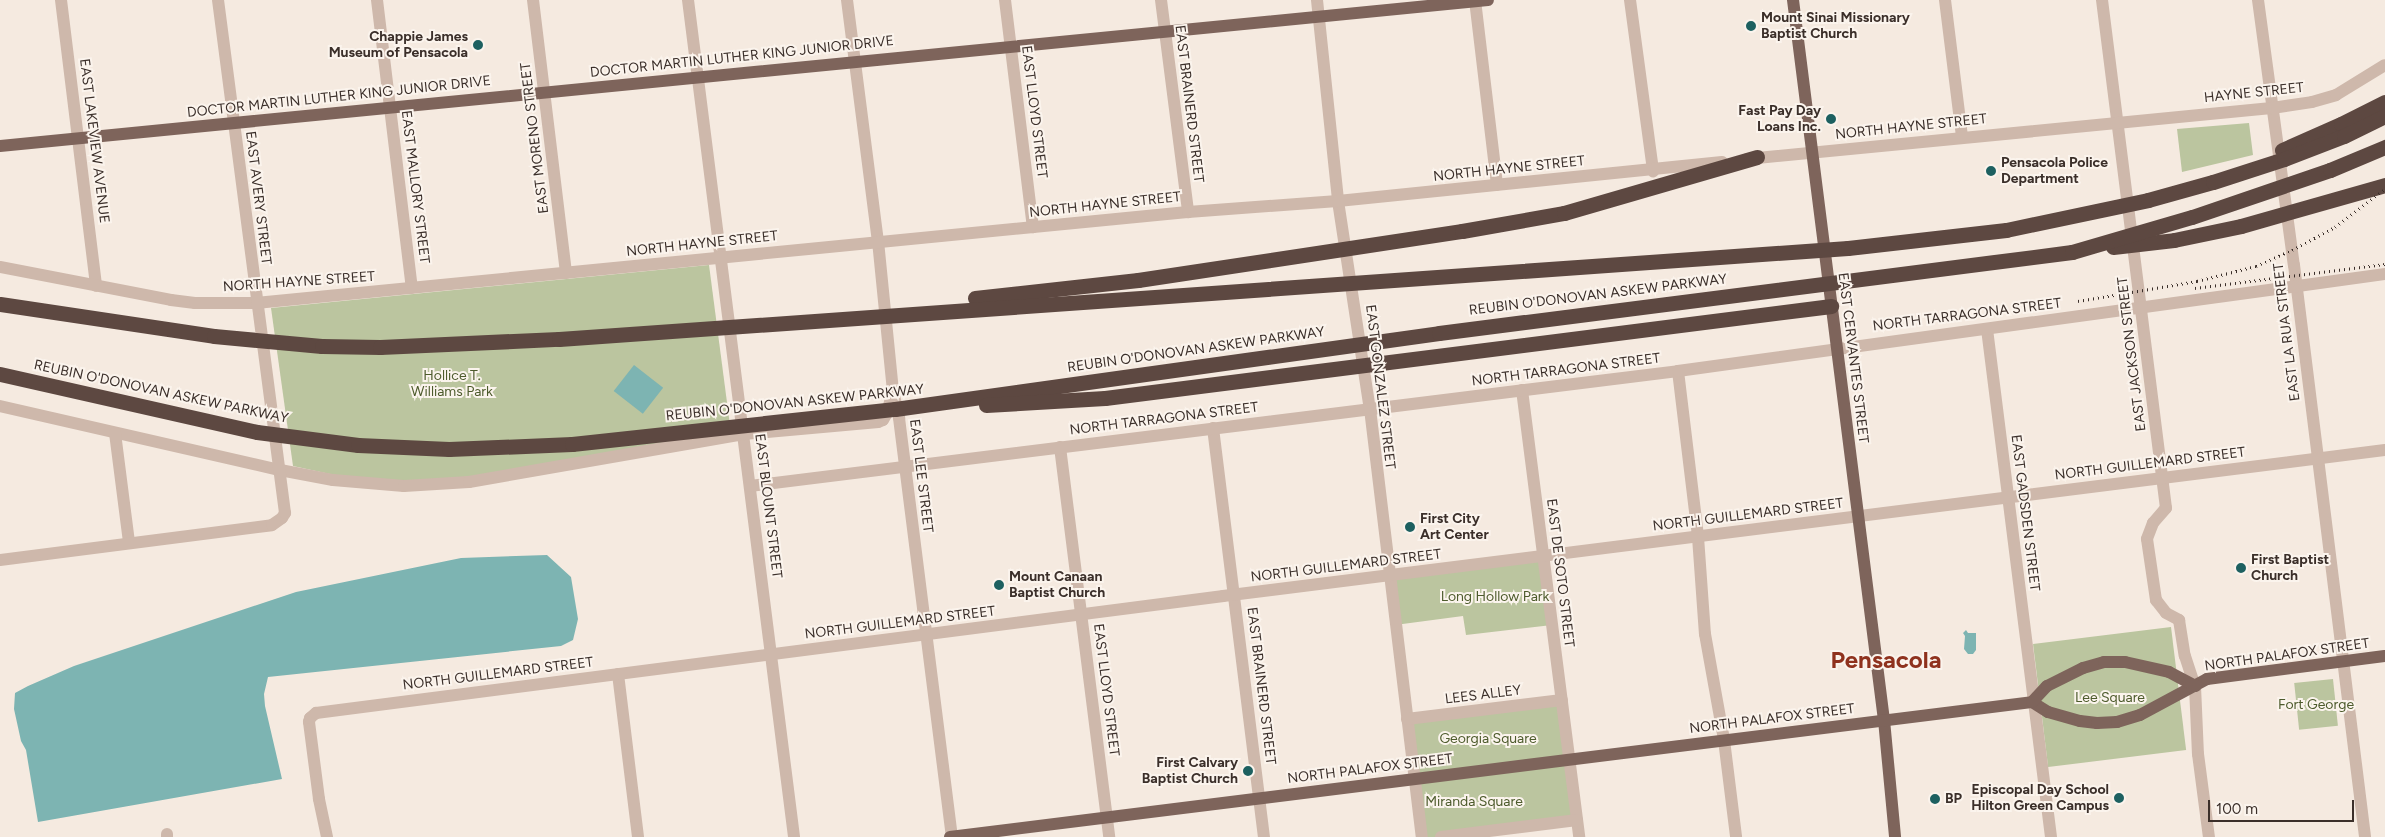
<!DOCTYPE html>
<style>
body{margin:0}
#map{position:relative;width:2385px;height:837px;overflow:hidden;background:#f5eae0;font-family:Figtree,sans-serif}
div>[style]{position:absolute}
.green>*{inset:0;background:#bbc59f;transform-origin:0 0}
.water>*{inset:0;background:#7db4b2;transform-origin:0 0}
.minor>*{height:12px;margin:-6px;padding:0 6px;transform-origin:6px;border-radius:6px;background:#ceb8ab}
.major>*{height:12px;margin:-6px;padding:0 6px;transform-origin:6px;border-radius:6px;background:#7e645b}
.highway>*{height:15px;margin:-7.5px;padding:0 7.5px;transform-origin:7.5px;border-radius:7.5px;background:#5d4841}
.rail>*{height:3px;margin-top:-1.5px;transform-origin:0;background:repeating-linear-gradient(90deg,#3b2f2a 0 1px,transparent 0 5px)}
.dots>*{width:14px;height:14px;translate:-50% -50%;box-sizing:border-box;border:2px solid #fbf4ed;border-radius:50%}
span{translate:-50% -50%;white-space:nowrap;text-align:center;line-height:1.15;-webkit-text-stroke:4px #fbf4ed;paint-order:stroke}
.poi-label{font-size:14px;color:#3b2f2a;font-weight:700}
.left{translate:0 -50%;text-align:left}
.right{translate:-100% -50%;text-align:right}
.street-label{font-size:14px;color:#3b2f2a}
.park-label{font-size:14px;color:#4d5b2c}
.town-label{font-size:24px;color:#8f321e;font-weight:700}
.scale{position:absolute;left:2208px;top:800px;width:146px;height:22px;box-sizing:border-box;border:2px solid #3b2f2a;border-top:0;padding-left:6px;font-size:15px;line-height:18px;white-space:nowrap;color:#3b2f2a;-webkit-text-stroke:4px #fbf4ed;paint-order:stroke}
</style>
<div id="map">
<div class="green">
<i style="clip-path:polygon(2249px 123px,2253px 155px,2182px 172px,2177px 129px)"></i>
<i style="clip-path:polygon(709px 265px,731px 433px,478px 476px,408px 481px,339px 476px,293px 466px,271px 308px)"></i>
<i style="clip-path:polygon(1543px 556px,1552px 625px,1466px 635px,1463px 616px,1395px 625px,1389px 576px)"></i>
<i style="left:2171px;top:627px;width:124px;height:139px;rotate:83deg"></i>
<i style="left:2333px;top:679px;width:47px;height:39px;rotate:84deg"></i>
<i style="clip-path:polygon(1562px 700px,1577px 820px,1441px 837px,1422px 837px,1407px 719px)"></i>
</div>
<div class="water">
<i style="left:634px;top:365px;width:37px;height:33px;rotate:38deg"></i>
<i style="clip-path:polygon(547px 555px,571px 577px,578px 619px,573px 640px,561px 646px,268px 677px,264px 694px,265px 706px,282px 779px,38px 822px,26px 750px,21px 741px,14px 709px,15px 693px,28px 686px,74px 666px,296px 592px,461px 558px)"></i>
<i style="clip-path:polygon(1966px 630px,1968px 633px,1976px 633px,1976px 650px,1973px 654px,1968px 654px,1964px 649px,1965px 636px,1963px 633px)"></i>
</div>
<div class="minor">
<i style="left:61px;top:0;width:288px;rotate:83deg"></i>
<i style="left:377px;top:0;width:290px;rotate:83.1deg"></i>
<i style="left:533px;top:0;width:275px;rotate:83.1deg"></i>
<i style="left:688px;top:0;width:844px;rotate:82.78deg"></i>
<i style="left:847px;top:0;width:243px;rotate:82.7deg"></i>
<i style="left:878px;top:241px;width:151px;rotate:84.3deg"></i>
<i style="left:893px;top:391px;width:28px;rotate:77deg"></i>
<i style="left:899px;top:418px;width:422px;rotate:82.8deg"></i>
<i style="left:1005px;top:0;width:229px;rotate:83deg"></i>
<i style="left:1161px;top:0;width:214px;rotate:82.7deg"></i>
<i style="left:1317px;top:0;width:202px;rotate:84deg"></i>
<i style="left:1338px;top:201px;width:210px;rotate:81.3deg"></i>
<i style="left:1370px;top:409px;width:431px;rotate:83.1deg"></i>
<i style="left:1475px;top:0;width:186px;rotate:83.2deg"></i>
<i style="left:1630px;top:0;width:173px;rotate:82.3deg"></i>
<i style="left:1945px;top:0;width:138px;rotate:82.9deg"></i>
<i style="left:2102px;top:0;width:512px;rotate:82.82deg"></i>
<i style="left:2166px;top:508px;width:20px;rotate:131deg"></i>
<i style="left:2153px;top:523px;width:17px;rotate:111deg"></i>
<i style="left:2147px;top:539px;width:62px;rotate:81.6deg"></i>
<i style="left:2156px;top:600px;width:16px;rotate:52deg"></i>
<i style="left:2166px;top:613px;width:15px;rotate:28deg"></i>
<i style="left:2179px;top:620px;width:36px;rotate:81deg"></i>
<i style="left:2185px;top:656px;width:32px;rotate:72deg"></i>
<i style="left:2195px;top:686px;width:68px;rotate:87.5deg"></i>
<i style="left:2198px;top:754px;width:84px;rotate:82.5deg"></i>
<i style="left:2258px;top:0;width:267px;rotate:82.3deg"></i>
<i style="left:2294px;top:265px;width:576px;rotate:82.92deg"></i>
<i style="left:1747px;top:159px;width:527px;rotate:-5.55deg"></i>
<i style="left:2272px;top:108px;width:40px;rotate:-8.5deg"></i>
<i style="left:2312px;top:102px;width:25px;rotate:-16deg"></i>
<i style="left:2336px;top:95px;width:57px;rotate:-31.5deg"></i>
<i style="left:0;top:267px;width:174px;rotate:10.9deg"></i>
<i style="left:171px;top:300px;width:24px;rotate:7deg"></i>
<i style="left:195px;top:303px;width:61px"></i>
<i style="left:256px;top:303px;width:936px;rotate:-5.58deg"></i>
<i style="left:1188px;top:212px;width:150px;rotate:-4.2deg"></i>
<i style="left:1338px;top:201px;width:386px;rotate:-5.8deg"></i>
<i style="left:1987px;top:329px;width:512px;rotate:82.82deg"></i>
<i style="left:1678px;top:371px;width:167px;rotate:83.1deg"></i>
<i style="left:1698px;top:537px;width:97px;rotate:85.9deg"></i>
<i style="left:1705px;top:634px;width:108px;rotate:79.8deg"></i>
<i style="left:1724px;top:740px;width:98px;rotate:82.9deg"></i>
<i style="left:1522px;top:390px;width:451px;rotate:82.7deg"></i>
<i style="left:0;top:406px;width:287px;rotate:12.9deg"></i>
<i style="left:280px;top:470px;width:54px;rotate:10.7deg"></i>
<i style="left:333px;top:480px;width:71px;rotate:4.8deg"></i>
<i style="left:404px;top:486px;width:65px;rotate:-3.5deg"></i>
<i style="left:469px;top:482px;width:279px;rotate:-9.9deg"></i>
<i style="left:744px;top:434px;width:135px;rotate:-5.1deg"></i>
<i style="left:878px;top:422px;width:5px;rotate:-22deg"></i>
<i style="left:883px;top:420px;width:8px;rotate:-60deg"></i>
<i style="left:887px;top:413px;width:23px;rotate:-75deg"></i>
<i style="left:1213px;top:428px;width:412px;rotate:82.9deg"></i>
<i style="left:115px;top:433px;width:111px;rotate:82.7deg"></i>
<i style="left:1060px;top:447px;width:393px;rotate:82.8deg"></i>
<i style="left:750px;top:486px;width:935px;rotate:-7.06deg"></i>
<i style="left:1678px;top:371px;width:714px;rotate:-7.81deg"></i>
<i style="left:0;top:560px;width:274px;rotate:-7.3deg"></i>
<i style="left:272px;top:525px;width:12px;rotate:-35deg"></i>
<i style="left:282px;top:518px;width:6px;rotate:-59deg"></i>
<i style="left:285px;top:513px;width:517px;rotate:-97.44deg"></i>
<i style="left:618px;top:674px;width:164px;rotate:83deg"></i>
<i style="left:1407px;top:719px;width:156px;rotate:-7deg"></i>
<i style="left:167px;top:834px;width:3px;rotate:90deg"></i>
<i style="left:327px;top:837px;width:39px;rotate:-102deg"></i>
<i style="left:319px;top:799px;width:78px;rotate:-97.4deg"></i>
<i style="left:309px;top:722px;width:4px;rotate:-76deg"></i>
<i style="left:310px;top:718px;width:8px;rotate:-40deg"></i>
<i style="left:316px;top:713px;width:915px;rotate:-7.35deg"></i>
<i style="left:1223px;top:596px;width:1171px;rotate:-7.16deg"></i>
<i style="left:1441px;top:837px;width:137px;rotate:-7.1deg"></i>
</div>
<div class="major">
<i style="left:1793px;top:0;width:726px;rotate:82.8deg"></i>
<i style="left:1884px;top:720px;width:118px;rotate:84.6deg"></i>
<i style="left:0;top:146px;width:1495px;rotate:-5.6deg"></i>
<i style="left:2032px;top:702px;width:19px;rotate:32deg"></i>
<i style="left:2048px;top:712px;width:33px;rotate:16deg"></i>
<i style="left:2080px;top:721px;width:17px;rotate:7deg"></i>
<i style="left:2097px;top:723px;width:20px;rotate:-3deg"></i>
<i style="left:2117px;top:722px;width:24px;rotate:-17deg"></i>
<i style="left:2140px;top:715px;width:76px;rotate:-28.2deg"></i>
<i style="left:2207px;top:679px;width:179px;rotate:-7.4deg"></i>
<i style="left:950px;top:837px;width:1090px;rotate:-7.11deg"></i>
<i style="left:2032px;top:702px;width:22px;rotate:-47deg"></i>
<i style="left:2047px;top:686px;width:40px;rotate:-26.6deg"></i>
<i style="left:2083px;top:668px;width:22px;rotate:-16deg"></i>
<i style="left:2104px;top:662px;width:21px"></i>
<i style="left:2125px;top:662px;width:45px;rotate:12.8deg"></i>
<i style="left:2169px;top:672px;width:30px;rotate:28deg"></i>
</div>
<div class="highway">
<i style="left:2282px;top:150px;width:64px;rotate:-23.8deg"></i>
<i style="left:2341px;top:124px;width:49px;rotate:-26.6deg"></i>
<i style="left:2113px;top:247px;width:61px;rotate:-6.5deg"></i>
<i style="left:2174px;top:240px;width:68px;rotate:-11.8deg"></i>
<i style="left:2241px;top:226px;width:150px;rotate:-15.9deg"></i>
<i style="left:975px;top:298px;width:164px;rotate:-6.3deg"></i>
<i style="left:1138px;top:280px;width:328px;rotate:-8.6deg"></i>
<i style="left:1462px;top:231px;width:104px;rotate:-10deg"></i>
<i style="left:1564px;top:213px;width:201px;rotate:-16.2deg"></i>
<i style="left:0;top:304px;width:216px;rotate:8.5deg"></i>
<i style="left:214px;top:336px;width:108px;rotate:5.3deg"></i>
<i style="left:322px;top:346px;width:58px;rotate:1deg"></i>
<i style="left:380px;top:347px;width:179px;rotate:-2.6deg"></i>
<i style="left:559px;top:339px;width:1292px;rotate:-4.04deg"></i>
<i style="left:1848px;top:248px;width:159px;rotate:-6.5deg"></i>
<i style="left:2006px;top:230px;width:145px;rotate:-11.9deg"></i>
<i style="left:2148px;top:200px;width:67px;rotate:-15.5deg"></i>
<i style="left:2213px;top:182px;width:75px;rotate:-17.9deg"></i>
<i style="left:2284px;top:159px;width:64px;rotate:-21deg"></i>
<i style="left:2344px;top:136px;width:46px;rotate:-26deg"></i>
<i style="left:0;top:374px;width:263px;rotate:12.7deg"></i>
<i style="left:257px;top:432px;width:102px;rotate:7.3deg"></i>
<i style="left:358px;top:445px;width:91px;rotate:2.5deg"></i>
<i style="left:449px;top:449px;width:123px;rotate:-2.3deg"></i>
<i style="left:572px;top:444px;width:325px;rotate:-6.2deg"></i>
<i style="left:895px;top:409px;width:549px;rotate:-7.95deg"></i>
<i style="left:1439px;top:333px;width:638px;rotate:-7.29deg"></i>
<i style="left:2072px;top:252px;width:125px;rotate:-16.3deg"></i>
<i style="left:2192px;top:217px;width:146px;rotate:-18.8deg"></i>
<i style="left:2330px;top:170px;width:60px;rotate:-22.7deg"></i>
<i style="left:986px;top:405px;width:119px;rotate:-3.4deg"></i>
<i style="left:1105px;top:398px;width:732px;rotate:-7.22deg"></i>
</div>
<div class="rail">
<i style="left:2195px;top:288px;width:192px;rotate:-7.2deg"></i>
<i style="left:2078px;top:301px;width:121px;rotate:-9.5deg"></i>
<i style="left:2197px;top:281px;width:61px;rotate:-14.3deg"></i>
<i style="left:2256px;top:266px;width:39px;rotate:-24deg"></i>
<i style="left:2292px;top:250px;width:49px;rotate:-28.1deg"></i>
<i style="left:2335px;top:227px;width:63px;rotate:-37.2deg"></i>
</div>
<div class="dots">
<i style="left:1751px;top:26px;background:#1d6060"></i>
<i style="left:478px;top:45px;background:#1d6060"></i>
<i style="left:1831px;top:119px;background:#1d6060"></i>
<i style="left:1991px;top:171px;background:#1d6060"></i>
<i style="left:1410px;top:527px;background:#1d6060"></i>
<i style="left:2241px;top:568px;background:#1d6060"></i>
<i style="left:999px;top:585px;background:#1d6060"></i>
<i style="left:1248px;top:771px;background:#1d6060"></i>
<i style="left:2119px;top:798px;background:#1d6060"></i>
<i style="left:1935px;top:799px;background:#1d6060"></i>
</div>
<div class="poi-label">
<span class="left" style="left:1761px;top:26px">Mount Sinai Missionary<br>Baptist Church</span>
<span class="right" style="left:468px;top:45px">Chappie James<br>Museum of Pensacola</span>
<span class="right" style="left:1821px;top:119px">Fast Pay Day<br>Loans Inc.</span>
<span class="left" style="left:2001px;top:171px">Pensacola Police<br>Department</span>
<span class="left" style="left:1420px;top:527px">First City<br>Art Center</span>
<span class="left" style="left:2251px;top:568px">First Baptist<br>Church</span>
<span class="left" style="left:1009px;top:585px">Mount Canaan<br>Baptist Church</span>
<span class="right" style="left:1238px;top:771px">First Calvary<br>Baptist Church</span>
<span class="right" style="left:2109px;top:798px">Episcopal Day School<br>Hilton Green Campus</span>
<span class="left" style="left:1945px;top:799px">BP</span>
</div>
<div class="street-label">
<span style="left:742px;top:57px;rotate:-6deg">DOCTOR MARTIN LUTHER KING JUNIOR DRIVE</span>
<span style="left:2254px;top:93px;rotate:-6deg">HAYNE STREET</span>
<span style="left:339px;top:97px;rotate:-6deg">DOCTOR MARTIN LUTHER KING JUNIOR DRIVE</span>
<span style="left:1189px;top:104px;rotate:83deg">EAST BRAINERD STREET</span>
<span style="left:1034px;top:112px;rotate:83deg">EAST LLOYD STREET</span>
<span style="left:1911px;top:127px;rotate:-6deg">NORTH HAYNE STREET</span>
<span style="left:535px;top:138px;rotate:-97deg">EAST MORENO STREET</span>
<span style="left:94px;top:141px;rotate:83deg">EAST LAKEVIEW AVENUE</span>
<span style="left:1509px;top:169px;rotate:-6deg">NORTH HAYNE STREET</span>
<span style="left:415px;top:187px;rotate:83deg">EAST MALLORY STREET</span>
<span style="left:258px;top:198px;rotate:83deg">EAST AVERY STREET</span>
<span style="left:1105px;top:205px;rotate:-6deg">NORTH HAYNE STREET</span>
<span style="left:702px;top:244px;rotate:-6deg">NORTH HAYNE STREET</span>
<span style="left:299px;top:282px;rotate:-4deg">NORTH HAYNE STREET</span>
<span style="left:1598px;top:295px;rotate:-7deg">REUBIN O'DONOVAN ASKEW PARKWAY</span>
<span style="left:1967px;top:315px;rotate:-7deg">NORTH TARRAGONA STREET</span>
<span style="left:2287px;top:332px;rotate:-97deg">EAST LA RUA STREET</span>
<span style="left:1196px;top:350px;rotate:-8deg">REUBIN O'DONOVAN ASKEW PARKWAY</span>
<span style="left:2132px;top:354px;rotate:-97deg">EAST JACKSON STREET</span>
<span style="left:1853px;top:358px;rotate:83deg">EAST CERVANTES STREET</span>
<span style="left:1566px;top:370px;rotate:-7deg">NORTH TARRAGONA STREET</span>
<span style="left:1380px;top:387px;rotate:83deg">EAST GONZALEZ STREET</span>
<span style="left:161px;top:392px;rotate:12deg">REUBIN O'DONOVAN ASKEW PARKWAY</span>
<span style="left:795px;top:403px;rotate:-6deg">REUBIN O'DONOVAN ASKEW PARKWAY</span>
<span style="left:1164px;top:419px;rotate:-7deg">NORTH TARRAGONA STREET</span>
<span style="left:2150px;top:464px;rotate:-7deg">NORTH GUILLEMARD STREET</span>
<span style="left:921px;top:476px;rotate:83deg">EAST LEE STREET</span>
<span style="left:768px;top:506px;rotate:83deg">EAST BLOUNT STREET</span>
<span style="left:2025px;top:513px;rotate:83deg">EAST GADSDEN STREET</span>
<span style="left:1748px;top:515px;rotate:-7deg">NORTH GUILLEMARD STREET</span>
<span style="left:1346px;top:566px;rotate:-7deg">NORTH GUILLEMARD STREET</span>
<span style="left:1560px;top:573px;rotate:83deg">EAST DE SOTO STREET</span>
<span style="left:900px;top:623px;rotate:-7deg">NORTH GUILLEMARD STREET</span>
<span style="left:2287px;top:655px;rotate:-8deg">NORTH PALAFOX STREET</span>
<span style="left:498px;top:674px;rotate:-7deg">NORTH GUILLEMARD STREET</span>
<span style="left:1261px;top:686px;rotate:83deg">EAST BRAINERD STREET</span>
<span style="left:1106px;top:690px;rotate:83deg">EAST LLOYD STREET</span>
<span style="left:1483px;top:695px;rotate:-7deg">LEES ALLEY</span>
<span style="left:1772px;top:719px;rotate:-7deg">NORTH PALAFOX STREET</span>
<span style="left:1370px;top:769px;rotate:-7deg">NORTH PALAFOX STREET</span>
</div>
<div class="park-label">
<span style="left:452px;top:384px">Hollice T.<br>Williams Park</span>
<span style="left:1495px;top:597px">Long Hollow Park</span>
<span style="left:2110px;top:698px">Lee Square</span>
<span style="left:2316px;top:705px">Fort George</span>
<span style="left:1488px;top:739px">Georgia Square</span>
<span style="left:1474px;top:802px">Miranda Square</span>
</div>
<div class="town-label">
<span style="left:1886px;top:660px">Pensacola</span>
</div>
<div class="scale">100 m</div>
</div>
